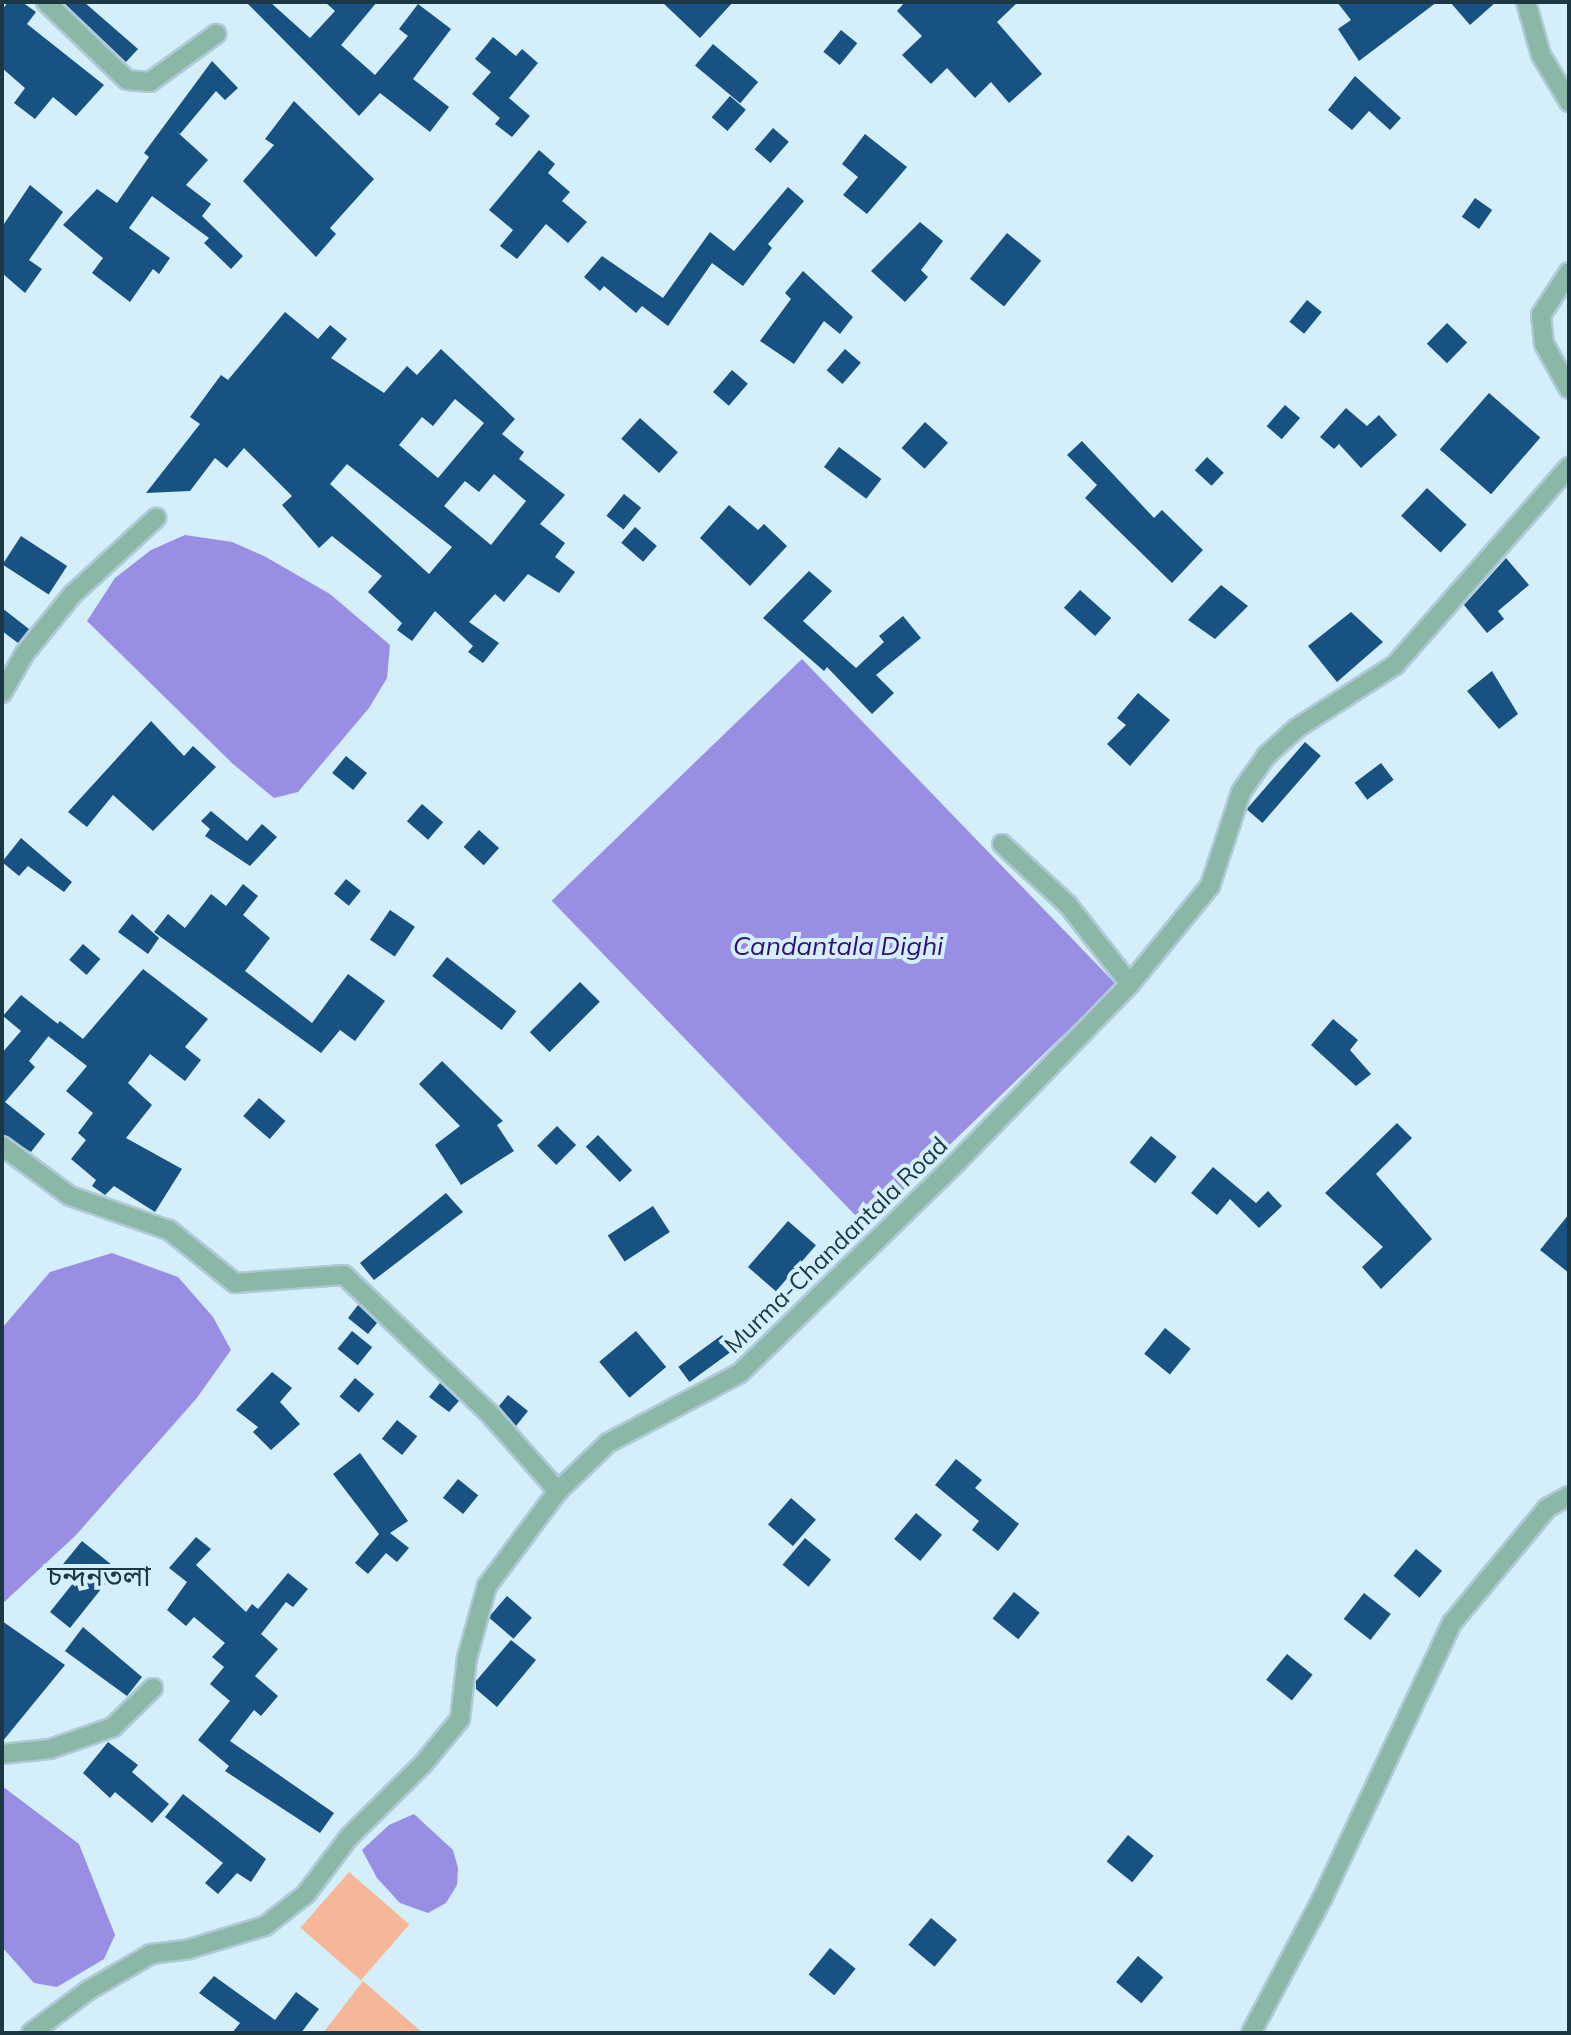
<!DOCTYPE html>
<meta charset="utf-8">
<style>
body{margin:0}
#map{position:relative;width:1571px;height:2035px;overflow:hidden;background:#d4eefa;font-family:Mulish,"Noto Sans Bengali",sans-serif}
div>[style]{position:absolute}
.green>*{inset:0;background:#f5b798;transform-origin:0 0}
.water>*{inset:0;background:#988ee3;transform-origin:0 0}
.building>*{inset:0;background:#185282;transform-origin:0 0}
.roads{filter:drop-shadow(2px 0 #afcad6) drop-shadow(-2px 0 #afcad6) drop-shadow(0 2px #afcad6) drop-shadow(0 -2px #afcad6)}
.minor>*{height:18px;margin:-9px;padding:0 9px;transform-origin:9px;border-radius:9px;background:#8bb8a6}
span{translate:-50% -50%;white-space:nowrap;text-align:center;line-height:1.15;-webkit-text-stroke:8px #d4eefa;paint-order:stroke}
.street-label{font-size:24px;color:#1c3844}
.water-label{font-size:26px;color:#311175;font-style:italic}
.quarter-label{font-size:28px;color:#1c3844}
.frame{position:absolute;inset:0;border:4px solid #1c3844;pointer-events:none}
</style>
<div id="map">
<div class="green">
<i style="left:349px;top:1872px;width:80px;height:74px;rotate:41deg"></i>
<i style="clip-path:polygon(363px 1981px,423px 2033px,323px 2033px)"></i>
</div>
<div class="water">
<i style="clip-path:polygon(185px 535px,232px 542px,264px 556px,330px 594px,390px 645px,387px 678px,369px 708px,298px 792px,274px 798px,233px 764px,87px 621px,115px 578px,151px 550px)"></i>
<i style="left:802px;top:659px;width:452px;height:348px;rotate:46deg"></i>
<i style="clip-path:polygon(112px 1253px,178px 1277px,213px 1317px,231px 1350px,196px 1399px,76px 1535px,2px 1604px,2px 1328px,50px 1272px)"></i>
<i style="clip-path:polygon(2px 1786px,79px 1844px,115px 1935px,104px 1959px,57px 1987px,34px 1983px,2px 1947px)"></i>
<i style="clip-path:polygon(414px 1814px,453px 1850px,458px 1868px,457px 1885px,446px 1903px,428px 1913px,400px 1903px,377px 1878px,362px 1850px,389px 1825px)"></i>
</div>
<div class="building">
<i style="clip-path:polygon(8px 2px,22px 2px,36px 12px,27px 24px,104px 85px,76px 116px,53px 97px,35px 119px,14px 103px,25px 88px,2px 68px,2px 10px)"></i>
<i style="clip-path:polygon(63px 2px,84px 2px,138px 49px,126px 62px)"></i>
<i style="clip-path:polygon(246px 2px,270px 2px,310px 38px,335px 11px,325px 2px,377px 2px,341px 45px,375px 75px,408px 36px,399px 29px,418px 4px,451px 29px,413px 79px,449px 107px,430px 132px,380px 93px,359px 116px)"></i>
<i style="clip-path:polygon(662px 2px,733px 2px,700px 38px)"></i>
<i style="clip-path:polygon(905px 2px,1018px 2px,997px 22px,1042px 74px,1009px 103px,991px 82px,975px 98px,947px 68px,931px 84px,902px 55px,922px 36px,897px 11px)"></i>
<i style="clip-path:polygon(1337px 2px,1437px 2px,1359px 61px,1338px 29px,1351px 20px)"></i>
<i style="clip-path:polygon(1450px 2px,1496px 2px,1470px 25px)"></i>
<i style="left:841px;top:30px;width:21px;height:28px;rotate:39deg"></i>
<i style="clip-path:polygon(493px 37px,516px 56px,522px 49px,538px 63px,509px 98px,530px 116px,512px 137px,495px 124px,500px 118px,472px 94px,491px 72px,475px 59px)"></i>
<i style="left:713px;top:44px;width:59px;height:28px;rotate:40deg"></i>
<i style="clip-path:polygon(212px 61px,238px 88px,225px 100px,216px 91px,180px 134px,175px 130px,208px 160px,186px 185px,211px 204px,202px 216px,243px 256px,231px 269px,204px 243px,209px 238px,152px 196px,129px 228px,170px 258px,159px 274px,153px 269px,130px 302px,92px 273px,103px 258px,63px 225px,97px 189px,117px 203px,149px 157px,144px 153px)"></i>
<i style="clip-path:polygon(1355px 76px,1401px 118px,1390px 130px,1369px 111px,1352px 130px,1328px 110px)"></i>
<i style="left:730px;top:96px;width:21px;height:28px;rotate:41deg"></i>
<i style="clip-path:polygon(294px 101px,374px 179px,330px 228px,336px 234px,316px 257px,243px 181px,274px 145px,265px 139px)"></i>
<i style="left:773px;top:128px;width:21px;height:28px;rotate:41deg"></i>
<i style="clip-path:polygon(865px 134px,907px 167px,867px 214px,843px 195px,858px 177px,842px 164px)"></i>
<i style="clip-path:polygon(539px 150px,555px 164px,548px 173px,570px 192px,562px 201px,587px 222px,568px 243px,546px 224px,517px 259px,500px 246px,513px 230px,489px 210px)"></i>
<i style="clip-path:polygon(30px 185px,63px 212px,29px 260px,42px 269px,25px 293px,2px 273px,2px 227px)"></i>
<i style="clip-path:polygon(788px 187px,804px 201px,768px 244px,772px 248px,743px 286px,712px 263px,668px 326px,642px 306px,636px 313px,604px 286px,600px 291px,584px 277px,602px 256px,663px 298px,710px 232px,734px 251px)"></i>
<i style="left:1475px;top:198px;width:21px;height:23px;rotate:35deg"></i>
<i style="clip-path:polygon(920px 222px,943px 241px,921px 270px,928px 277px,905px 302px,871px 271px)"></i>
<i style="left:1007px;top:233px;width:44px;height:59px;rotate:39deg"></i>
<i style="clip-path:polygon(803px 271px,853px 317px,840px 334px,824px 321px,794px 364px,760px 341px,791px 299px,785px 293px)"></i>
<i style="left:1307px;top:300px;width:19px;height:28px;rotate:39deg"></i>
<i style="clip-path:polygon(evenodd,285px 312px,318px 339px,330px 325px,347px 339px,331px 358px,384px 393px,407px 366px,417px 375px,441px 349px,515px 419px,502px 434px,524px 452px,519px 459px,565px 495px,540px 524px,565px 543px,555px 557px,575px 572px,559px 593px,528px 574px,504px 602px,495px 594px,469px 622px,499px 643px,483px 663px,468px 652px,473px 646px,435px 611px,412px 641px,397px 630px,402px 623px,368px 592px,382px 576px,332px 536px,319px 548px,282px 505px,292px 496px,244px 448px,227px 468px,215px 458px,190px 491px,146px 493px,200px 424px,190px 417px,221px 375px,228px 380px,285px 312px,455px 399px,484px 423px,438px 478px,399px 445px,422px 417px,433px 426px,455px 399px,285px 312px,347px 464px,452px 547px,429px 574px,330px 484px,347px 464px,285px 312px,494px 474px,526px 501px,491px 545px,444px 506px,465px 481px,479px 492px,494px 474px)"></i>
<i style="left:1447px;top:323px;width:28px;height:29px;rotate:44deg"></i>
<i style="left:845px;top:349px;width:21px;height:28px;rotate:41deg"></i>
<i style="left:732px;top:370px;width:21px;height:29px;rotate:41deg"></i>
<i style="left:1489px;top:393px;width:68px;height:75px;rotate:41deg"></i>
<i style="left:1285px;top:405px;width:20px;height:28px;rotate:41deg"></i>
<i style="clip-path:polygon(1346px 408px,1367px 426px,1379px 415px,1397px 435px,1361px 468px,1339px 444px,1334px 449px,1320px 437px)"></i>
<i style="left:640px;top:418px;width:51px;height:28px;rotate:42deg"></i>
<i style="left:925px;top:422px;width:31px;height:35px;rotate:42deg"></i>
<i style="clip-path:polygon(1082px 441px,1154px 518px,1162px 510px,1203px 550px,1172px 583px,1085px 498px,1097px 485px,1067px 455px)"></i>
<i style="left:839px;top:447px;width:53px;height:25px;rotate:37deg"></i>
<i style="left:1207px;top:457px;width:23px;height:18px;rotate:43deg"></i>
<i style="left:1427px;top:488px;width:54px;height:38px;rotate:43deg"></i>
<i style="left:624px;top:494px;width:22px;height:28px;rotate:39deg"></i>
<i style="clip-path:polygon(729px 505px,758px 530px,764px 524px,787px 546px,750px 586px,700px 538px)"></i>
<i style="left:635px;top:527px;width:29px;height:21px;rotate:41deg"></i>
<i style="left:21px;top:536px;width:55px;height:34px;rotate:33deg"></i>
<i style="clip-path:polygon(1506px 558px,1529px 585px,1498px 611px,1504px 619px,1487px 633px,1464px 605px)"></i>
<i style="clip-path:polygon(809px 571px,832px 591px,803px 621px,856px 668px,884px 642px,879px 636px,903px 616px,921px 638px,876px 675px,894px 693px,872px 714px,827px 667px,824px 671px,763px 618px)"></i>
<i style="clip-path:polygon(1221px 585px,1248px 606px,1215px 639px,1188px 620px)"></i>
<i style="left:1080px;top:590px;width:42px;height:24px;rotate:42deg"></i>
<i style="clip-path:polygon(2px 608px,29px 629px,18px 643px,2px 631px)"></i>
<i style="clip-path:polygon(1351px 612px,1383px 642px,1337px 682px,1308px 646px)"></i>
<i style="clip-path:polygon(1492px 671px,1518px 714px,1499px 729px,1467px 691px)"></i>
<i style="clip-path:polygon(1138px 693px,1170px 720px,1130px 766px,1107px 744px,1126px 725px,1117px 718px)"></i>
<i style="clip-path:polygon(151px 721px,184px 756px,193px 746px,216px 767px,153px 831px,113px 795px,87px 827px,68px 812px)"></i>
<i style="left:1305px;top:742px;width:21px;height:89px;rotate:41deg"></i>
<i style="left:346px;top:756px;width:27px;height:22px;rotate:39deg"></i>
<i style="left:1381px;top:763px;width:21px;height:33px;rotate:53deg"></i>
<i style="left:422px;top:804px;width:28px;height:23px;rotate:41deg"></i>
<i style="clip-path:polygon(211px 811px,247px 841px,262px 824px,277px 837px,250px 866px,205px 836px,210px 829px,201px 821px)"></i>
<i style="left:479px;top:830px;width:27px;height:23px;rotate:42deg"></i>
<i style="clip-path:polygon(21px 838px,72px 882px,64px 892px,28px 866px,19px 876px,2px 862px)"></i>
<i style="left:346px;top:879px;width:19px;height:19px;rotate:39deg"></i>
<i style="clip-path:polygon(243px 884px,258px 896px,243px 915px,270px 938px,245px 971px,312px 1023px,348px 974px,385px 1001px,355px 1041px,340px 1030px,321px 1053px,154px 932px,168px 914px,185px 928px,211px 894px,226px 906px)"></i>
<i style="left:390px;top:910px;width:30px;height:36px;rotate:34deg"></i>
<i style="clip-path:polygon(132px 914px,159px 938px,148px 954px,118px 932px)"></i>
<i style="left:83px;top:944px;width:23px;height:21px;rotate:41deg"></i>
<i style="left:447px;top:957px;width:88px;height:24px;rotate:38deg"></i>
<i style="clip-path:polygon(143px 969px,208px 1019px,185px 1047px,201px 1060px,185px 1081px,150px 1054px,128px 1083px,152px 1105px,126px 1138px,182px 1169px,155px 1212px,114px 1186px,105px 1195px,92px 1186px,96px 1180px,71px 1159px,86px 1140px,78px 1133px,93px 1113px,66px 1091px,87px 1066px,48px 1036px,60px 1021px,83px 1039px)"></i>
<i style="left:580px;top:982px;width:28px;height:71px;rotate:45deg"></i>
<i style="clip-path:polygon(21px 995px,58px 1024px,29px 1061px,35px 1067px,5px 1102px,45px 1134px,31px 1152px,2px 1134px,2px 1053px,21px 1031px,3px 1016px)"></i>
<i style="clip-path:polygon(1333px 1019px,1358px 1040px,1350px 1050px,1371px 1074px,1356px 1086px,1311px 1045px)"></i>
<i style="clip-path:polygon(442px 1061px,503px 1121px,497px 1125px,514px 1151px,461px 1185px,435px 1145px,460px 1126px,419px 1084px)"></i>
<i style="left:259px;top:1098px;width:35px;height:24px;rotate:41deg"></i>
<i style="clip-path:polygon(1397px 1123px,1412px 1138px,1376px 1174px,1432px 1239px,1381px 1289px,1362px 1267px,1383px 1247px,1325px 1193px)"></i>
<i style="left:557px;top:1126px;width:27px;height:28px;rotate:45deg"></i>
<i style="left:598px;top:1135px;width:49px;height:17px;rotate:46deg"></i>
<i style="left:1151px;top:1136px;width:33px;height:34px;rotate:39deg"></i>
<i style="clip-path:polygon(1213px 1167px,1256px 1203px,1268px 1191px,1282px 1206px,1259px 1228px,1230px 1199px,1217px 1215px,1191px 1193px)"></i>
<i style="clip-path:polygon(446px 1193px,463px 1212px,374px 1280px,360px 1263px)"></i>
<i style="left:653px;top:1206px;width:31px;height:54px;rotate:57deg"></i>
<i style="clip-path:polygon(1569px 1214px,1569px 1273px,1540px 1250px)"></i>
<i style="left:788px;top:1221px;width:37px;height:61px;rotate:41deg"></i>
<i style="clip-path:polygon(358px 1305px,377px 1323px,368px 1334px,348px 1318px)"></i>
<i style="left:1165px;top:1328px;width:33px;height:33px;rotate:39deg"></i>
<i style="left:352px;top:1331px;width:26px;height:23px;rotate:39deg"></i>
<i style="left:636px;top:1331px;width:47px;height:48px;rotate:50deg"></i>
<i style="left:722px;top:1335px;width:19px;height:54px;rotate:54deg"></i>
<i style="clip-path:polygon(272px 1372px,292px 1388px,280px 1402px,300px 1424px,271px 1450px,253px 1432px,258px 1427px,236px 1410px)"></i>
<i style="left:355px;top:1378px;width:25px;height:24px;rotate:40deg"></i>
<i style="clip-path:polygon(440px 1383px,459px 1401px,449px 1412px,429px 1397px)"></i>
<i style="clip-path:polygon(508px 1395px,528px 1411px,516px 1426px,499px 1406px)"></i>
<i style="left:397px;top:1420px;width:26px;height:24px;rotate:39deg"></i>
<i style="clip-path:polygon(360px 1453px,408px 1521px,390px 1533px,409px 1548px,397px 1562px,386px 1553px,368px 1574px,355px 1563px,379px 1534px,333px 1474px)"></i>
<i style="clip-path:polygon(956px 1459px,982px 1480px,975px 1488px,1019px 1524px,998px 1551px,972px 1530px,979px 1521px,935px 1485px)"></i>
<i style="left:458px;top:1479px;width:26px;height:24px;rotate:39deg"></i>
<i style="left:791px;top:1498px;width:33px;height:35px;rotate:41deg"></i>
<i style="left:916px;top:1513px;width:34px;height:34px;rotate:40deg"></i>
<i style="clip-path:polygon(196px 1537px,211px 1549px,196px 1565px,246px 1612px,252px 1604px,258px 1609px,288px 1573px,308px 1589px,293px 1607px,286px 1602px,261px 1634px,278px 1649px,255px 1676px,278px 1696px,261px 1716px,254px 1710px,230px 1741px,334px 1813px,320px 1833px,225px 1771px,229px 1766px,198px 1740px,230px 1701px,210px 1684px,224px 1667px,212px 1657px,225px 1643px,194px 1617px,186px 1626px,167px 1610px,187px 1582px,169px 1568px)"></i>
<i style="left:805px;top:1538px;width:34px;height:35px;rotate:40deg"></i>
<i style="clip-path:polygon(82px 1541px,117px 1569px,70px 1628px,50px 1612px,74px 1582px,59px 1569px)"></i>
<i style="left:1416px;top:1549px;width:34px;height:35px;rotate:40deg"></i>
<i style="left:1014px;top:1592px;width:33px;height:34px;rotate:39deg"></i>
<i style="left:1364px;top:1593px;width:34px;height:33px;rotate:38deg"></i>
<i style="left:507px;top:1596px;width:33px;height:28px;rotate:41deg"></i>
<i style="clip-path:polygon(2px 1621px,65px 1665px,2px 1742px)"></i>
<i style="clip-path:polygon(83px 1627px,142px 1677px,127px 1696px,65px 1651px)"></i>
<i style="clip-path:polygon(511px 1640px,536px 1660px,497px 1707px,476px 1689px,476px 1681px)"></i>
<i style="left:1287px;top:1654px;width:33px;height:33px;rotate:39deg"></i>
<i style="clip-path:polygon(108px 1742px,138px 1765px,132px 1772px,169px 1804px,152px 1823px,115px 1792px,110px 1798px,83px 1773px)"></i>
<i style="clip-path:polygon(183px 1794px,266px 1859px,251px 1882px,237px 1873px,218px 1894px,205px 1883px,223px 1863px,165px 1817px)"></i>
<i style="left:1128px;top:1835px;width:33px;height:34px;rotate:39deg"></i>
<i style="left:931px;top:1918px;width:34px;height:35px;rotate:40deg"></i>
<i style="left:830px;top:1948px;width:33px;height:34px;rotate:39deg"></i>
<i style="left:1138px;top:1956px;width:33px;height:34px;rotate:40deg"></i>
<i style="clip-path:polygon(214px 1976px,275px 2020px,296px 1992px,319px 2009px,301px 2033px,232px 2033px,240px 2023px,199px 1993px)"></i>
</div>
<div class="roads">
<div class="minor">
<i style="left:46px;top:2px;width:112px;rotate:43.9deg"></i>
<i style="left:127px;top:80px;width:23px;rotate:5deg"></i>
<i style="left:150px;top:82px;width:82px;rotate:-36deg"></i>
<i style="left:1526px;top:2px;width:55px;rotate:74.2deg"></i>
<i style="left:1541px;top:55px;width:55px;rotate:59.2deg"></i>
<i style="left:1569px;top:272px;width:51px;rotate:123.1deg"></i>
<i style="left:1541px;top:315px;width:29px;rotate:84deg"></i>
<i style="left:1544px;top:344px;width:51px;rotate:60.9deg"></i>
<i style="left:2px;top:693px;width:46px;rotate:-60.1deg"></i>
<i style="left:25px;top:653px;width:76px;rotate:-50.9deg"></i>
<i style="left:73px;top:594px;width:113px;rotate:-42.5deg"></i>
<i style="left:1002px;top:844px;width:90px;rotate:42.7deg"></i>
<i style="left:1068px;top:905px;width:100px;rotate:51.9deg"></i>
<i style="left:2px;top:1146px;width:84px;rotate:36.3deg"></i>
<i style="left:70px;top:1196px;width:105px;rotate:19deg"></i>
<i style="left:169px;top:1230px;width:85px;rotate:38.8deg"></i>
<i style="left:235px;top:1283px;width:109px;rotate:-4.2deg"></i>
<i style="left:344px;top:1275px;width:199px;rotate:43.6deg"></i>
<i style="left:488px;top:1412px;width:106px;rotate:48.5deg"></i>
<i style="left:2px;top:1754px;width:48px;rotate:-5.9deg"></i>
<i style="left:50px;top:1749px;width:67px;rotate:-19.2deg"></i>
<i style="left:113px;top:1727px;width:56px;rotate:-44.3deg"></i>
<i style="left:31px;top:2033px;width:72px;rotate:-36.6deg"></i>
<i style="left:89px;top:1990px;width:72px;rotate:-30.1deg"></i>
<i style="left:151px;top:1954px;width:38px;rotate:-7deg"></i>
<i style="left:189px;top:1949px;width:79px;rotate:-16.8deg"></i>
<i style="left:265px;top:1926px;width:52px;rotate:-38deg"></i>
<i style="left:306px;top:1894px;width:71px;rotate:-53deg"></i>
<i style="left:349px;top:1837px;width:104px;rotate:-44.6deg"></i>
<i style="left:423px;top:1764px;width:58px;rotate:-50.6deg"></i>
<i style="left:460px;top:1719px;width:61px;rotate:-83.5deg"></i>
<i style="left:467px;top:1658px;width:75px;rotate:-74.5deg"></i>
<i style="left:487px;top:1586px;width:119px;rotate:-53.2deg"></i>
<i style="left:558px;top:1491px;width:69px;rotate:-43.8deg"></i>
<i style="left:608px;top:1443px;width:149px;rotate:-27.9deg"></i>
<i style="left:740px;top:1373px;width:298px;rotate:-44.2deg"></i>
<i style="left:954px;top:1165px;width:252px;rotate:-45.8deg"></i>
<i style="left:1130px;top:984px;width:127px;rotate:-50.8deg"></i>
<i style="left:1210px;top:886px;width:99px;rotate:-71.7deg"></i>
<i style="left:1241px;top:792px;width:45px;rotate:-54.9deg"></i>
<i style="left:1267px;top:755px;width:40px;rotate:-42deg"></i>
<i style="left:1297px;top:728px;width:117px;rotate:-32.7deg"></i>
<i style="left:1395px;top:665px;width:264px;rotate:-48.7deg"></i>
<i style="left:1251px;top:2033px;width:154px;rotate:-62.1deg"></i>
<i style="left:1323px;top:1897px;width:303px;rotate:-64.8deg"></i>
<i style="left:1452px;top:1623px;width:149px;rotate:-50.4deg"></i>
<i style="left:1547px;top:1508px;width:25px;rotate:-29deg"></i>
</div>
</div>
<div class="street-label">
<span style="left:836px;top:1245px;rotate:-44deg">Murma-Chandantala Road</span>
</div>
<div class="water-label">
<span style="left:838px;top:946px">Candantala Dighi</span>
</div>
<div class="quarter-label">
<span style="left:99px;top:1576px">চন্দনতলা</span>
</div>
<div class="frame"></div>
</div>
